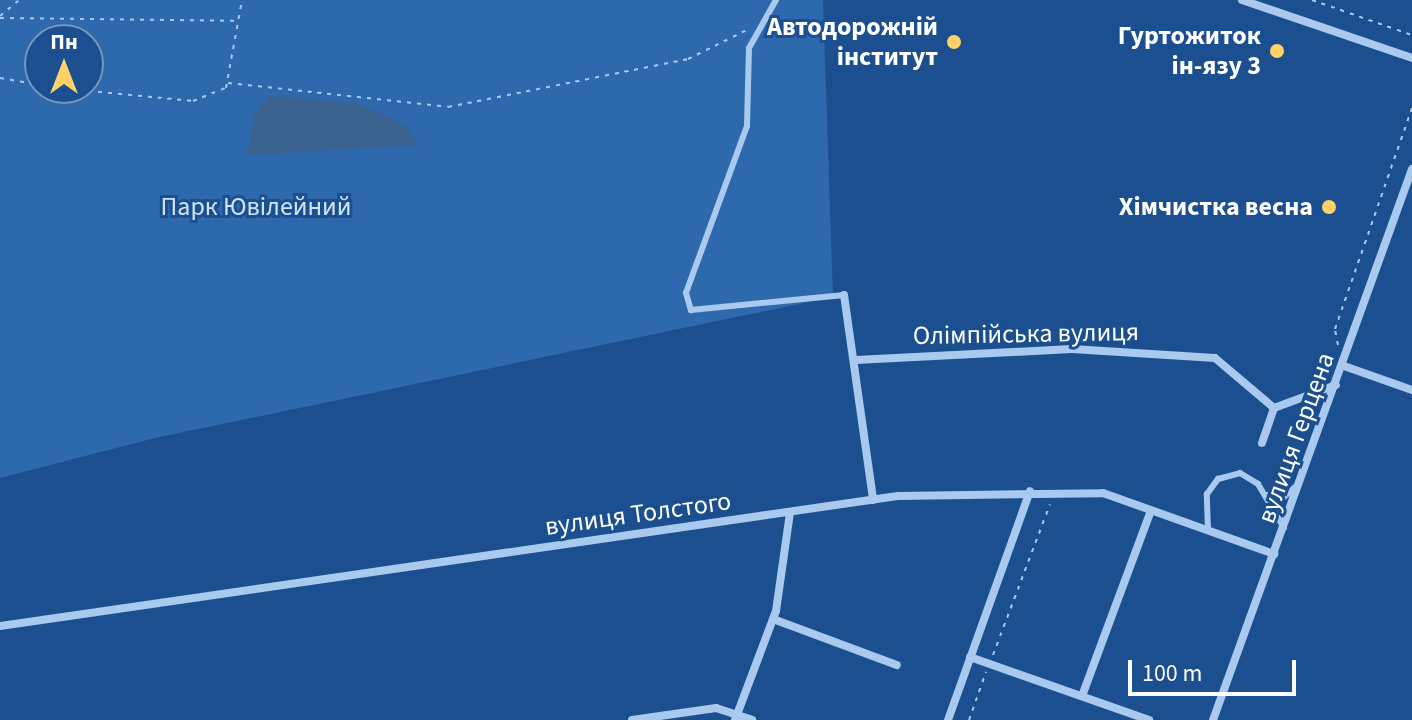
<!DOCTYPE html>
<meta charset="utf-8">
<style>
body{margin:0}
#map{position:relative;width:1412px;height:720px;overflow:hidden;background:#1b4f8f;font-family:"Source Sans 3",sans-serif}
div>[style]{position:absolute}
.green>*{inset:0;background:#2e69ad}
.water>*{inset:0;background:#3c6290}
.path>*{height:2px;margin-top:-1px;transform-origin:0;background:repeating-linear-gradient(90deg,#a9c9ee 0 4px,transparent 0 10px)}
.service>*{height:6px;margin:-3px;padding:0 3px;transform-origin:3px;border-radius:3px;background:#a9c9ee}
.minor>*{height:8px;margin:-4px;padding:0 4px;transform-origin:4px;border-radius:4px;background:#a9c9ee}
.dots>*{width:22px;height:22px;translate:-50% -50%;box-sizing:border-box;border:4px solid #1b4f8f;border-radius:50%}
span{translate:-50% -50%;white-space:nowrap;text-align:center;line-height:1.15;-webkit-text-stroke:6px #1b4f8f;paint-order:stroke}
.poi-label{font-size:26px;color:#fff;font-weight:700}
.right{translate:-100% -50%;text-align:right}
.park-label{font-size:26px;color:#cfe3fa}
.street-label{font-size:26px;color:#fff}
.north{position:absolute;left:24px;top:24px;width:80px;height:80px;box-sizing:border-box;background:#1b4f8f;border:2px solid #7695bc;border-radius:50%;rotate:0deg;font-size:22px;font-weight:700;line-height:32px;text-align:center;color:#fff}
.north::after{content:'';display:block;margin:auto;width:28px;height:36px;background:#ffd166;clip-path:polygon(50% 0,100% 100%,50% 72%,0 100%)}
.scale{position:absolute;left:1128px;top:660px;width:168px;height:36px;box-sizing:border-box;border:4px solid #fff;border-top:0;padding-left:10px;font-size:24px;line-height:28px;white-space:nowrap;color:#fff;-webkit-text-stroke:6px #1b4f8f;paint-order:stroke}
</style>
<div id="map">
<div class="green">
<i style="clip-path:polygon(evenodd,0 0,823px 0,833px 297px,155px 438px,0 478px,0 0,40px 40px,88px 40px,88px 88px,40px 88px,40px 40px)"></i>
</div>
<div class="water">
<i style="clip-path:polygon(269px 96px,358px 103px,405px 126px,418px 145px,247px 155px,255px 114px)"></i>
</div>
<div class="path">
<i style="left:1312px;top:0;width:106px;rotate:19.3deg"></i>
<i style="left:0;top:16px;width:25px;rotate:-40deg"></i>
<i style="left:0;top:18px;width:235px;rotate:0.7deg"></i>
<i style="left:0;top:78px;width:41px;rotate:9.9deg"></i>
<i style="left:228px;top:83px;width:221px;rotate:6.2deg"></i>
<i style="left:448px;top:107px;width:245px;rotate:-11.3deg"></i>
<i style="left:688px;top:59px;width:68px;rotate:-26.2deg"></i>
<i style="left:58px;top:88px;width:136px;rotate:5.5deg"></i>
<i style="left:193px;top:101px;width:35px;rotate:-22deg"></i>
<i style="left:226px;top:88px;width:89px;rotate:-79.7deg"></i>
<i style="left:1338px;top:345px;width:16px;rotate:-101deg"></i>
<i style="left:1335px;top:329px;width:234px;rotate:-70.8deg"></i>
<i style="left:993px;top:655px;width:161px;rotate:-69.3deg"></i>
<i style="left:969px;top:720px;width:51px;rotate:-70.5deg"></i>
</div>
<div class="service">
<i style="left:776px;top:0;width:55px;rotate:119.4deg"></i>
<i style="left:749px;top:48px;width:78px;rotate:91.5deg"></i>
<i style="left:747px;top:126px;width:178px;rotate:110.1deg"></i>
<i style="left:686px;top:293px;width:18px;rotate:74deg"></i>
<i style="left:691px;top:310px;width:154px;rotate:-5.6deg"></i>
<i style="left:1266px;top:495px;width:18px;rotate:6deg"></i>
<i style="left:1284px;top:497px;width:15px;rotate:-42deg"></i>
<i style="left:1208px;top:530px;width:36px;rotate:-92deg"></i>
<i style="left:1207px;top:494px;width:19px;rotate:-54deg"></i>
<i style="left:1218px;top:479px;width:23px;rotate:-15deg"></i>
<i style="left:1240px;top:473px;width:21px;rotate:31deg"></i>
<i style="left:1258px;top:484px;width:51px;rotate:59.4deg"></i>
</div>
<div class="minor">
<i style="left:1242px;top:0;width:180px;rotate:18.8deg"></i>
<i style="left:844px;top:295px;width:207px;rotate:81.9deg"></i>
<i style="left:856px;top:360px;width:216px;rotate:-2.9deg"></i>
<i style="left:1072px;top:349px;width:143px;rotate:3.6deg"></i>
<i style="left:1215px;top:358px;width:77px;rotate:40.3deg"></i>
<i style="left:1344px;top:366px;width:72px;rotate:19.4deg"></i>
<i style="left:1262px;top:443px;width:37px;rotate:-71deg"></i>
<i style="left:1274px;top:408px;width:66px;rotate:-20.4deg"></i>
<i style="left:773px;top:619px;width:132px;rotate:20.4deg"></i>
<i style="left:0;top:626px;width:907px;rotate:-8.24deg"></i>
<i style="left:898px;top:496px;width:205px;rotate:-0.8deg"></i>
<i style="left:1103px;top:493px;width:182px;rotate:19.6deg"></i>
<i style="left:970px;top:657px;width:190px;rotate:19.4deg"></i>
<i style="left:1082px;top:696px;width:198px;rotate:-69.6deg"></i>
<i style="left:632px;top:720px;width:85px;rotate:-8.1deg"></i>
<i style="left:716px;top:708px;width:38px;rotate:18deg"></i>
<i style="left:735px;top:720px;width:116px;rotate:-69.4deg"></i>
<i style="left:776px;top:611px;width:99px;rotate:-81.9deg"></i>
<i style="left:948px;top:720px;width:243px;rotate:-70.3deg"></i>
<i style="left:1213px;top:720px;width:586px;rotate:-70.14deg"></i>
</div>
<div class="dots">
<i style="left:954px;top:42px;background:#ffd166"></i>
<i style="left:1277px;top:51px;background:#ffd166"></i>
<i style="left:1329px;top:207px;background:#ffd166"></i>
</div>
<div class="poi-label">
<span class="right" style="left:938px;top:42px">Автодорожній<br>інститут</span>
<span class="right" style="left:1261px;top:51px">Гуртожиток<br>ін-язу 3</span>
<span class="right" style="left:1313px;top:207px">Хімчистка весна</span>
</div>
<div class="park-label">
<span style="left:256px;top:207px">Парк Ювілейний</span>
</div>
<div class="street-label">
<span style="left:1026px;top:334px;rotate:-1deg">Олімпійська вулиця</span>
<span style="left:1296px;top:438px;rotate:-70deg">вулиця Герцена</span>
<span style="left:638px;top:514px;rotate:-8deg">вулиця Толстого</span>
</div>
<div class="north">Пн</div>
<div class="scale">100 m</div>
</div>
